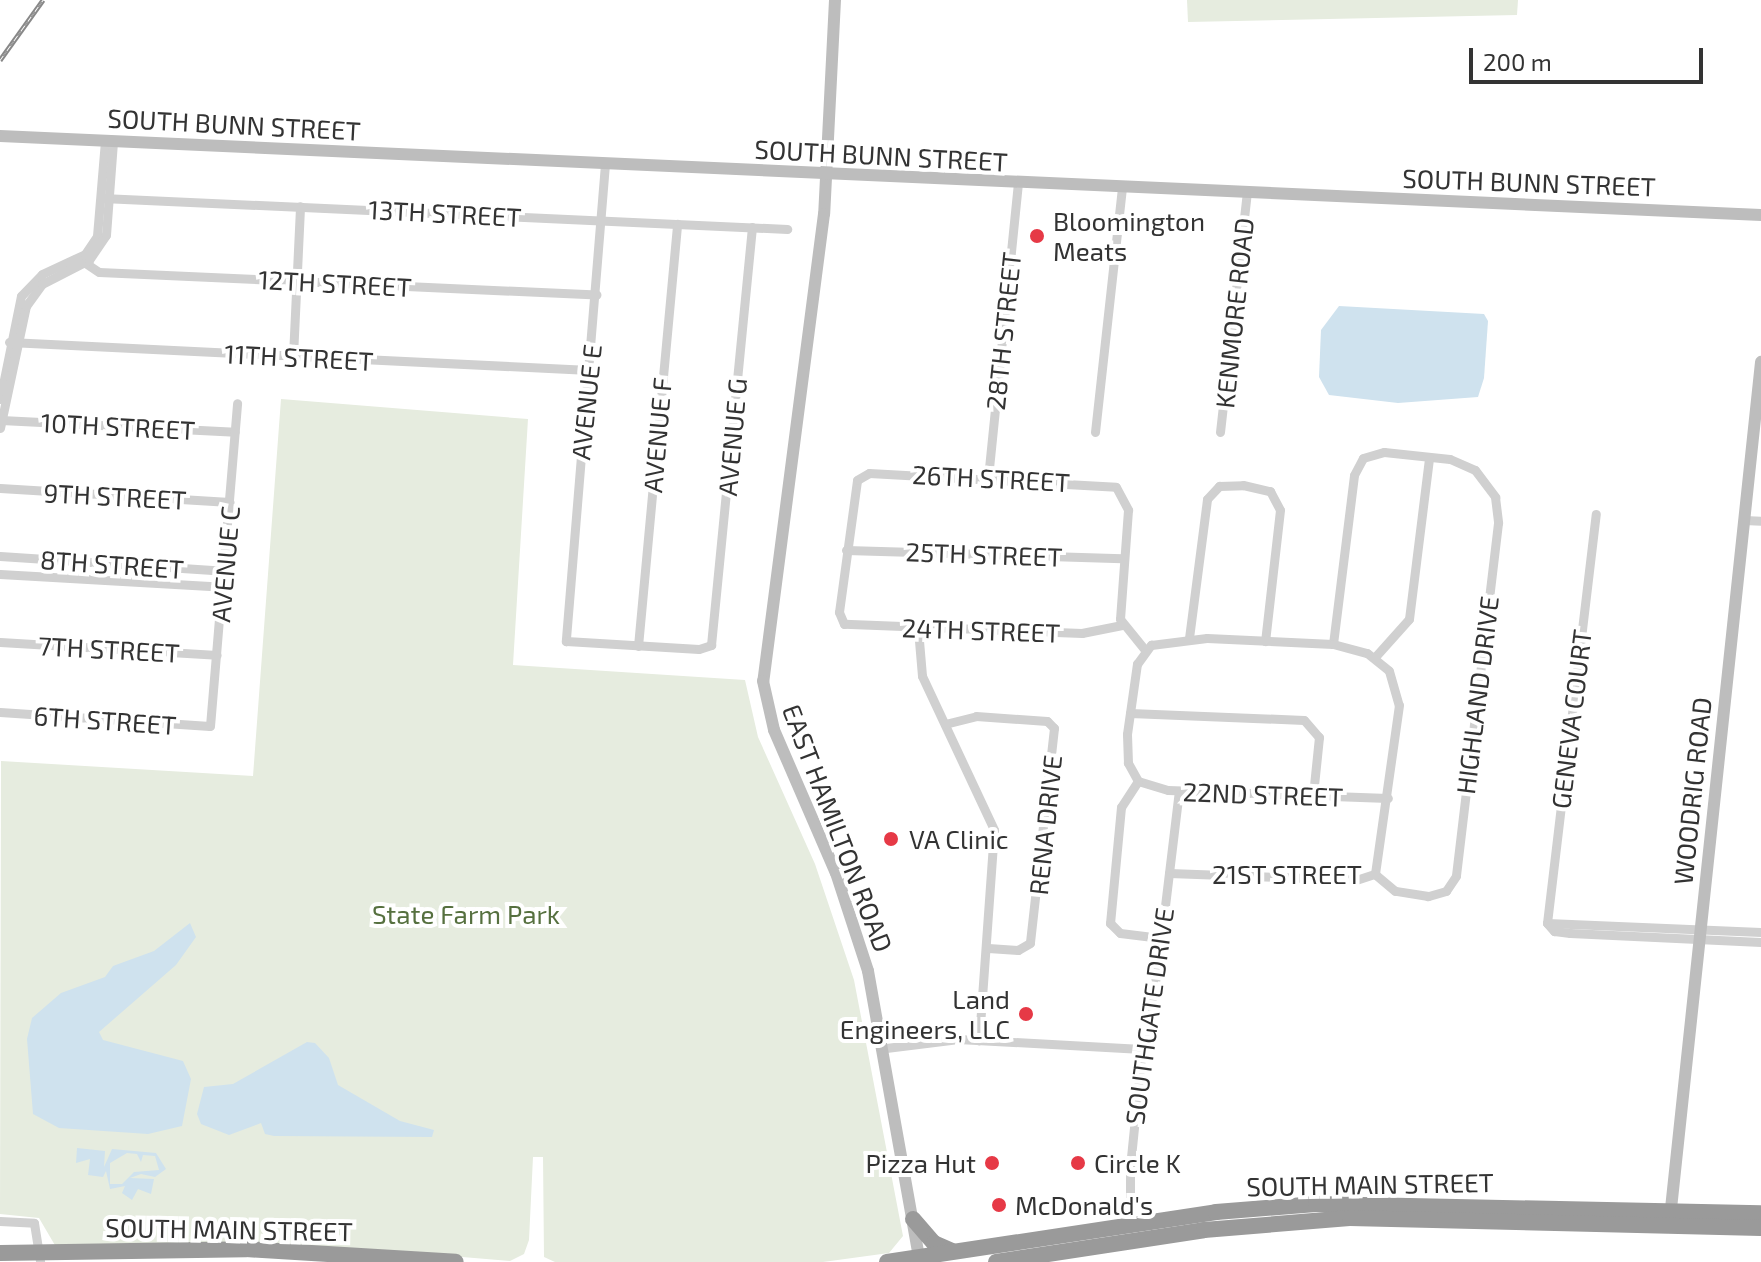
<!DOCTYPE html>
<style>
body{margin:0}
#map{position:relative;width:1761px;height:1262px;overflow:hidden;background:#fff;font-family:"Exo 2",sans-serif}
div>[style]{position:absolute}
.green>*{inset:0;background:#e6ecdf}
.water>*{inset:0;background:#cfe2ee}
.street>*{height:9px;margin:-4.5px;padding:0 4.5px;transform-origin:4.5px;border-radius:4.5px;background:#d0d0d0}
.secondary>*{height:12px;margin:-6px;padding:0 6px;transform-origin:6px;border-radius:6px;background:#bdbdbd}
.highway>*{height:16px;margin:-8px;padding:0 8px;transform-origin:8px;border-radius:8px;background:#9a9a9a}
.rail>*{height:5px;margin-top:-2.5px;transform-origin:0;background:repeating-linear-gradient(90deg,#fff 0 6px,#888 0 12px);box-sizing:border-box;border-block:2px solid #888}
.dots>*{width:22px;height:22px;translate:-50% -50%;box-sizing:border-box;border:4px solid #fff;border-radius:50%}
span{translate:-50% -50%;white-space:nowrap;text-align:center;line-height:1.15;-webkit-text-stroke:8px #fff;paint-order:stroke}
.street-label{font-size:26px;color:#333}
.poi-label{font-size:26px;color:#333}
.left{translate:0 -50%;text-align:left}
.right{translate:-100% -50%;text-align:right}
.park-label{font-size:26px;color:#56703f}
.scale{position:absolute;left:1469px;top:48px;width:234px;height:36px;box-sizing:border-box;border:4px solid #333;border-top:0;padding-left:10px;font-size:24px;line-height:28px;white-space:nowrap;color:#333;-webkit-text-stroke:6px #fff;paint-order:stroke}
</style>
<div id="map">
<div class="green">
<i style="clip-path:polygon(1187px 0,1518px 0,1517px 15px,1188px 22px)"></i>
<i style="clip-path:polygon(281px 399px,528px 419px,513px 665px,745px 680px,758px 737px,815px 864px,854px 980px,903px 1236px,889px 1253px,823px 1262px,555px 1262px,544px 1257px,543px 1157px,533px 1157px,529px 1240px,524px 1254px,510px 1261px,355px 1248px,56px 1247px,39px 1218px,0 1214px,1px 761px,253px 776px)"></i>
</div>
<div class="water">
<i style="clip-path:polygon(1339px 306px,1484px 314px,1488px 321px,1484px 378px,1478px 397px,1398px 403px,1329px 395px,1319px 377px,1321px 330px)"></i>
<i style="clip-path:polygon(190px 923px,196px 937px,176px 965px,99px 1032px,103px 1040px,183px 1061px,191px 1079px,182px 1126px,148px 1134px,59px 1128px,33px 1114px,27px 1039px,32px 1018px,61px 993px,105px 977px,113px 966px,154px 951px)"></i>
<i style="clip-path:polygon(307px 1042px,315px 1043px,329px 1058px,338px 1085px,400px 1121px,434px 1130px,432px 1137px,274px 1136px,265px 1134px,261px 1123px,229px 1135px,201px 1124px,197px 1114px,204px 1087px,233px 1084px)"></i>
<i style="clip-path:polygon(evenodd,77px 1148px,105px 1151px,104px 1167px,112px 1149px,156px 1153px,166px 1169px,155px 1177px,141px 1174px,130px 1178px,154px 1179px,151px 1194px,138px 1189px,132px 1200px,122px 1193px,125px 1186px,110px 1189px,106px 1171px,103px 1177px,88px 1175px,90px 1159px,76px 1163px,77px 1148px,127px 1153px,137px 1154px,141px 1162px,143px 1155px,155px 1156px,159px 1170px,134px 1172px,122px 1184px,110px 1184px,110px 1163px,127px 1153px)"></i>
</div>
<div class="street">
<i style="left:605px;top:164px;width:479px;rotate:94.7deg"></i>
<i style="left:566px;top:641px;width:133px;rotate:3.4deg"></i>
<i style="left:699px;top:649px;width:13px;rotate:-18deg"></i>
<i style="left:711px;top:645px;width:420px;rotate:-84.4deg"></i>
<i style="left:102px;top:198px;width:686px;rotate:2.59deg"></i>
<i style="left:78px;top:258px;width:25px;rotate:34deg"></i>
<i style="left:99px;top:272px;width:498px;rotate:2.6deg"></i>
<i style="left:9px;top:342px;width:581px;rotate:2.76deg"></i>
<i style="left:293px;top:356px;width:150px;rotate:-87.3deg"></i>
<i style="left:0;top:399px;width:105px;rotate:-78.5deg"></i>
<i style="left:21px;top:296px;width:30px;rotate:-46deg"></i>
<i style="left:42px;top:274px;width:47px;rotate:-24.9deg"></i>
<i style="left:85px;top:254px;width:22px;rotate:-56deg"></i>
<i style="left:97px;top:236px;width:95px;rotate:-85.2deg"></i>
<i style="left:1px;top:420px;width:234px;rotate:2.9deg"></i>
<i style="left:0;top:428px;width:125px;rotate:-78deg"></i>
<i style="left:26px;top:306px;width:27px;rotate:-54deg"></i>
<i style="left:42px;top:284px;width:53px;rotate:-27.1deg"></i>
<i style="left:89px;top:260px;width:30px;rotate:-56deg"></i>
<i style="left:106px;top:235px;width:94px;rotate:-85.7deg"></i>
<i style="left:1095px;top:432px;width:245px;rotate:-83.7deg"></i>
<i style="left:1220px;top:432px;width:241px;rotate:-83.6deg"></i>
<i style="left:988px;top:478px;width:297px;rotate:-84.2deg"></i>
<i style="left:0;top:488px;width:230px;rotate:3.5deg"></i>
<i style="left:1744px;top:520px;width:17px;rotate:3deg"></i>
<i style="left:846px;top:550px;width:276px;rotate:1.7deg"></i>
<i style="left:0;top:556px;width:224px;rotate:3.8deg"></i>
<i style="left:0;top:574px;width:223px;rotate:3.3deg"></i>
<i style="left:1122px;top:625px;width:41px;rotate:168.7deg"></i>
<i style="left:1082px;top:633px;width:238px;rotate:-177.8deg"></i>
<i style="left:844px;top:624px;width:13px;rotate:-113deg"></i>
<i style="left:839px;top:612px;width:133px;rotate:-82.2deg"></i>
<i style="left:857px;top:480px;width:14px;rotate:-30deg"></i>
<i style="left:869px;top:473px;width:247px;rotate:3.2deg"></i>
<i style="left:1116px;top:487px;width:26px;rotate:62deg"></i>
<i style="left:1128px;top:510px;width:109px;rotate:94.2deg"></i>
<i style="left:1120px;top:619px;width:40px;rotate:51deg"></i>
<i style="left:918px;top:629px;width:47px;rotate:85.1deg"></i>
<i style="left:922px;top:676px;width:170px;rotate:64.9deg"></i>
<i style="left:994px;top:830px;width:211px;rotate:94.1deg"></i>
<i style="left:1189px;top:638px;width:140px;rotate:-82.6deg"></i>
<i style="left:1207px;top:499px;width:18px;rotate:-47deg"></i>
<i style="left:1219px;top:486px;width:24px;rotate:-2deg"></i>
<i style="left:1243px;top:485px;width:28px;rotate:13deg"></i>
<i style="left:1270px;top:491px;width:21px;rotate:62deg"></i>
<i style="left:1280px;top:510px;width:132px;rotate:96.5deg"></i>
<i style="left:0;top:642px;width:217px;rotate:3.4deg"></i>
<i style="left:1333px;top:644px;width:170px;rotate:-82.9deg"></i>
<i style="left:1354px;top:475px;width:19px;rotate:-62deg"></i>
<i style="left:1363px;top:458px;width:22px;rotate:-16deg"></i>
<i style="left:1384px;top:452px;width:66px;rotate:6.1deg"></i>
<i style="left:1450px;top:459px;width:27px;rotate:24deg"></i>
<i style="left:1475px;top:470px;width:34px;rotate:53deg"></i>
<i style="left:1495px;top:497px;width:26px;rotate:83deg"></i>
<i style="left:1498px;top:523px;width:355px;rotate:96.8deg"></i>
<i style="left:1456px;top:876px;width:18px;rotate:124deg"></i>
<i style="left:1446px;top:891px;width:19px;rotate:164deg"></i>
<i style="left:1428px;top:896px;width:33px;rotate:-171deg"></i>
<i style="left:1395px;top:891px;width:26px;rotate:-140deg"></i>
<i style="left:638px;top:646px;width:424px;rotate:-84.7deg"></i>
<i style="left:1375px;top:657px;width:51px;rotate:-48.2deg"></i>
<i style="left:1409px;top:619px;width:162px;rotate:-82.9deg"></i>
<i style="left:0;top:712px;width:210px;rotate:3.8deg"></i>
<i style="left:210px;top:726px;width:324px;rotate:-85.2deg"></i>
<i style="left:1130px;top:713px;width:174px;rotate:2.3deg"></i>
<i style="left:1304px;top:720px;width:23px;rotate:49deg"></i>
<i style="left:1319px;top:737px;width:58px;rotate:95.9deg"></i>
<i style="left:945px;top:724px;width:32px;rotate:-14deg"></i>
<i style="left:976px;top:716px;width:71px;rotate:4deg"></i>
<i style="left:1047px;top:721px;width:10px;rotate:45deg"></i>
<i style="left:1054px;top:728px;width:216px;rotate:96.4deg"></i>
<i style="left:1030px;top:943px;width:14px;rotate:150deg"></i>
<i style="left:1018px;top:950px;width:30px;rotate:-176deg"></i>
<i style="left:1138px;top:781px;width:21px;rotate:-119deg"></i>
<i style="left:1128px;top:763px;width:29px;rotate:-92deg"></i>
<i style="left:1127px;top:734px;width:71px;rotate:-81.9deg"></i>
<i style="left:1137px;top:664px;width:24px;rotate:-54deg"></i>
<i style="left:1151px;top:645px;width:56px;rotate:-7.1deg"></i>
<i style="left:1207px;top:638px;width:126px;rotate:2.7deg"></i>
<i style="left:1333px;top:644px;width:35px;rotate:15deg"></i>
<i style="left:1367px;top:653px;width:28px;rotate:39deg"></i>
<i style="left:1389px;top:671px;width:35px;rotate:74deg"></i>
<i style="left:1399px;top:705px;width:171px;rotate:98.1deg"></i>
<i style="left:1138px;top:781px;width:31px;rotate:17deg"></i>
<i style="left:1168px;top:790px;width:220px;rotate:2.1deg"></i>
<i style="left:1138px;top:781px;width:31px;rotate:123deg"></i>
<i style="left:1121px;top:807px;width:117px;rotate:95.4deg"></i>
<i style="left:1110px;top:923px;width:14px;rotate:45deg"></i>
<i style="left:1120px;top:933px;width:41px;rotate:7deg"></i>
<i style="left:1169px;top:873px;width:187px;rotate:2.1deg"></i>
<i style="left:1356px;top:880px;width:20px;rotate:-18deg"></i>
<i style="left:1547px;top:923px;width:412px;rotate:-83.2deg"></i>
<i style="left:1547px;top:923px;width:11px;rotate:49deg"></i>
<i style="left:1554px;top:931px;width:16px;rotate:7deg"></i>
<i style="left:1570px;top:933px;width:191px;rotate:2.7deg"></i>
<i style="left:1547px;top:923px;width:214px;rotate:2.4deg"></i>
<i style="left:886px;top:1048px;width:73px;rotate:-7.1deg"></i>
<i style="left:958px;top:1039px;width:184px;rotate:3.1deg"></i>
<i style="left:0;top:1221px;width:34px;rotate:3deg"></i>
<i style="left:34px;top:1223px;width:39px;rotate:81deg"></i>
<i style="left:1130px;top:1228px;width:61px;rotate:-90deg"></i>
<i style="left:1130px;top:1167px;width:119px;rotate:-84.2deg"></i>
<i style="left:1142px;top:1049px;width:78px;rotate:-79deg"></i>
<i style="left:1157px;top:972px;width:182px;rotate:-83.1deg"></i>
</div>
<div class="secondary">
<i style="left:835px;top:0;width:214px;rotate:92.9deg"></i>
<i style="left:824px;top:214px;width:471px;rotate:97.4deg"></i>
<i style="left:763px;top:681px;width:50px;rotate:77.3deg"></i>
<i style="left:774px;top:730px;width:156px;rotate:66.6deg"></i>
<i style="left:836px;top:873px;width:103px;rotate:71.9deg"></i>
<i style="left:868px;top:971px;width:296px;rotate:79.9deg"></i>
<i style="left:0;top:136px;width:1763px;rotate:2.57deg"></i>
<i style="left:1670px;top:1218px;width:861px;rotate:-83.93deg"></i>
</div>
<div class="highway">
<i style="left:913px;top:1219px;width:32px;rotate:49deg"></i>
<i style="left:934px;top:1243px;width:20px;rotate:24deg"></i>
<i style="left:0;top:1253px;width:246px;rotate:-0.9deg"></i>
<i style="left:246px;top:1249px;width:210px;rotate:3.5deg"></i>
<i style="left:887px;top:1262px;width:333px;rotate:-8.6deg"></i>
<i style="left:1216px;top:1212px;width:100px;rotate:-4.6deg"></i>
<i style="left:1316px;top:1204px;width:445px;rotate:1.2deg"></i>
<i style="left:996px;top:1262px;width:210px;rotate:-8.7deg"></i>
<i style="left:1204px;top:1230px;width:146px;rotate:-4.7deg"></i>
<i style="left:1350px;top:1218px;width:411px;rotate:1.4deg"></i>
</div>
<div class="rail">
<i style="left:0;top:60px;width:74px;rotate:-54.4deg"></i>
</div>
<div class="dots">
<i style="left:1037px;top:236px;background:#e63946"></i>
<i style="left:891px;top:839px;background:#e63946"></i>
<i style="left:1026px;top:1014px;background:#e63946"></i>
<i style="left:992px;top:1163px;background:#e63946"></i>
<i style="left:1078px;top:1163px;background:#e63946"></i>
<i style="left:999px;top:1205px;background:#e63946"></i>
</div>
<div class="street-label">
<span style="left:234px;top:124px;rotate:3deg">SOUTH BUNN STREET</span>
<span style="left:881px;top:155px;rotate:3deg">SOUTH BUNN STREET</span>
<span style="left:1529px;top:182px;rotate:2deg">SOUTH BUNN STREET</span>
<span style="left:445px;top:213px;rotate:3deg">13TH STREET</span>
<span style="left:335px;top:283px;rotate:3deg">12TH STREET</span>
<span style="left:1234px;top:313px;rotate:-84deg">KENMORE ROAD</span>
<span style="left:1003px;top:331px;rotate:-84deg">28TH STREET</span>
<span style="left:299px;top:357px;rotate:3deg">11TH STREET</span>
<span style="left:586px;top:402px;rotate:-84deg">AVENUE E</span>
<span style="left:118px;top:426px;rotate:3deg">10TH STREET</span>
<span style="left:657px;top:435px;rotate:-85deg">AVENUE F</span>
<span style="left:732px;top:437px;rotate:-85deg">AVENUE G</span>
<span style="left:991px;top:478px;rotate:3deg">26TH STREET</span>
<span style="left:115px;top:496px;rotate:3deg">9TH STREET</span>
<span style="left:984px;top:554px;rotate:2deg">25TH STREET</span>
<span style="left:112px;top:564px;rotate:4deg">8TH STREET</span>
<span style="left:225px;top:564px;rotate:-85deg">AVENUE C</span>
<span style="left:981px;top:630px;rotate:2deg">24TH STREET</span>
<span style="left:109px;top:649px;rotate:3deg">7TH STREET</span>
<span style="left:1477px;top:695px;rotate:-83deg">HIGHLAND DRIVE</span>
<span style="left:1571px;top:719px;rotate:-83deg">GENEVA COURT</span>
<span style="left:105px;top:720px;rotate:4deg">6TH STREET</span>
<span style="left:1692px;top:791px;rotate:-84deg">WOODRIG ROAD</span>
<span style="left:1263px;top:794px;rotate:2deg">22ND STREET</span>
<span style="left:1045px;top:825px;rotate:-84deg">RENA DRIVE</span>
<span style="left:838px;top:828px;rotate:69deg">EAST HAMILTON ROAD</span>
<span style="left:1287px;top:874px">21ST STREET</span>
<span style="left:1149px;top:1016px;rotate:-82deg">SOUTHGATE DRIVE</span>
<span style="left:1370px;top:1184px;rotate:-1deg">SOUTH MAIN STREET</span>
<span style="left:229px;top:1229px;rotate:1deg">SOUTH MAIN STREET</span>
</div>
<div class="poi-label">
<span class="left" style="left:1053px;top:236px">Bloomington<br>Meats</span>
<span class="left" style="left:909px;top:839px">VA Clinic</span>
<span class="right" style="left:1010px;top:1014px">Land<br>Engineers, LLC</span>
<span class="right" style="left:976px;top:1163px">Pizza Hut</span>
<span class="left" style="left:1094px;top:1163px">Circle K</span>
<span class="left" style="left:1015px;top:1205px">McDonald's</span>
</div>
<div class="park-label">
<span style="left:466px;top:914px">State Farm Park</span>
</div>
<div class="scale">200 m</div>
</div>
